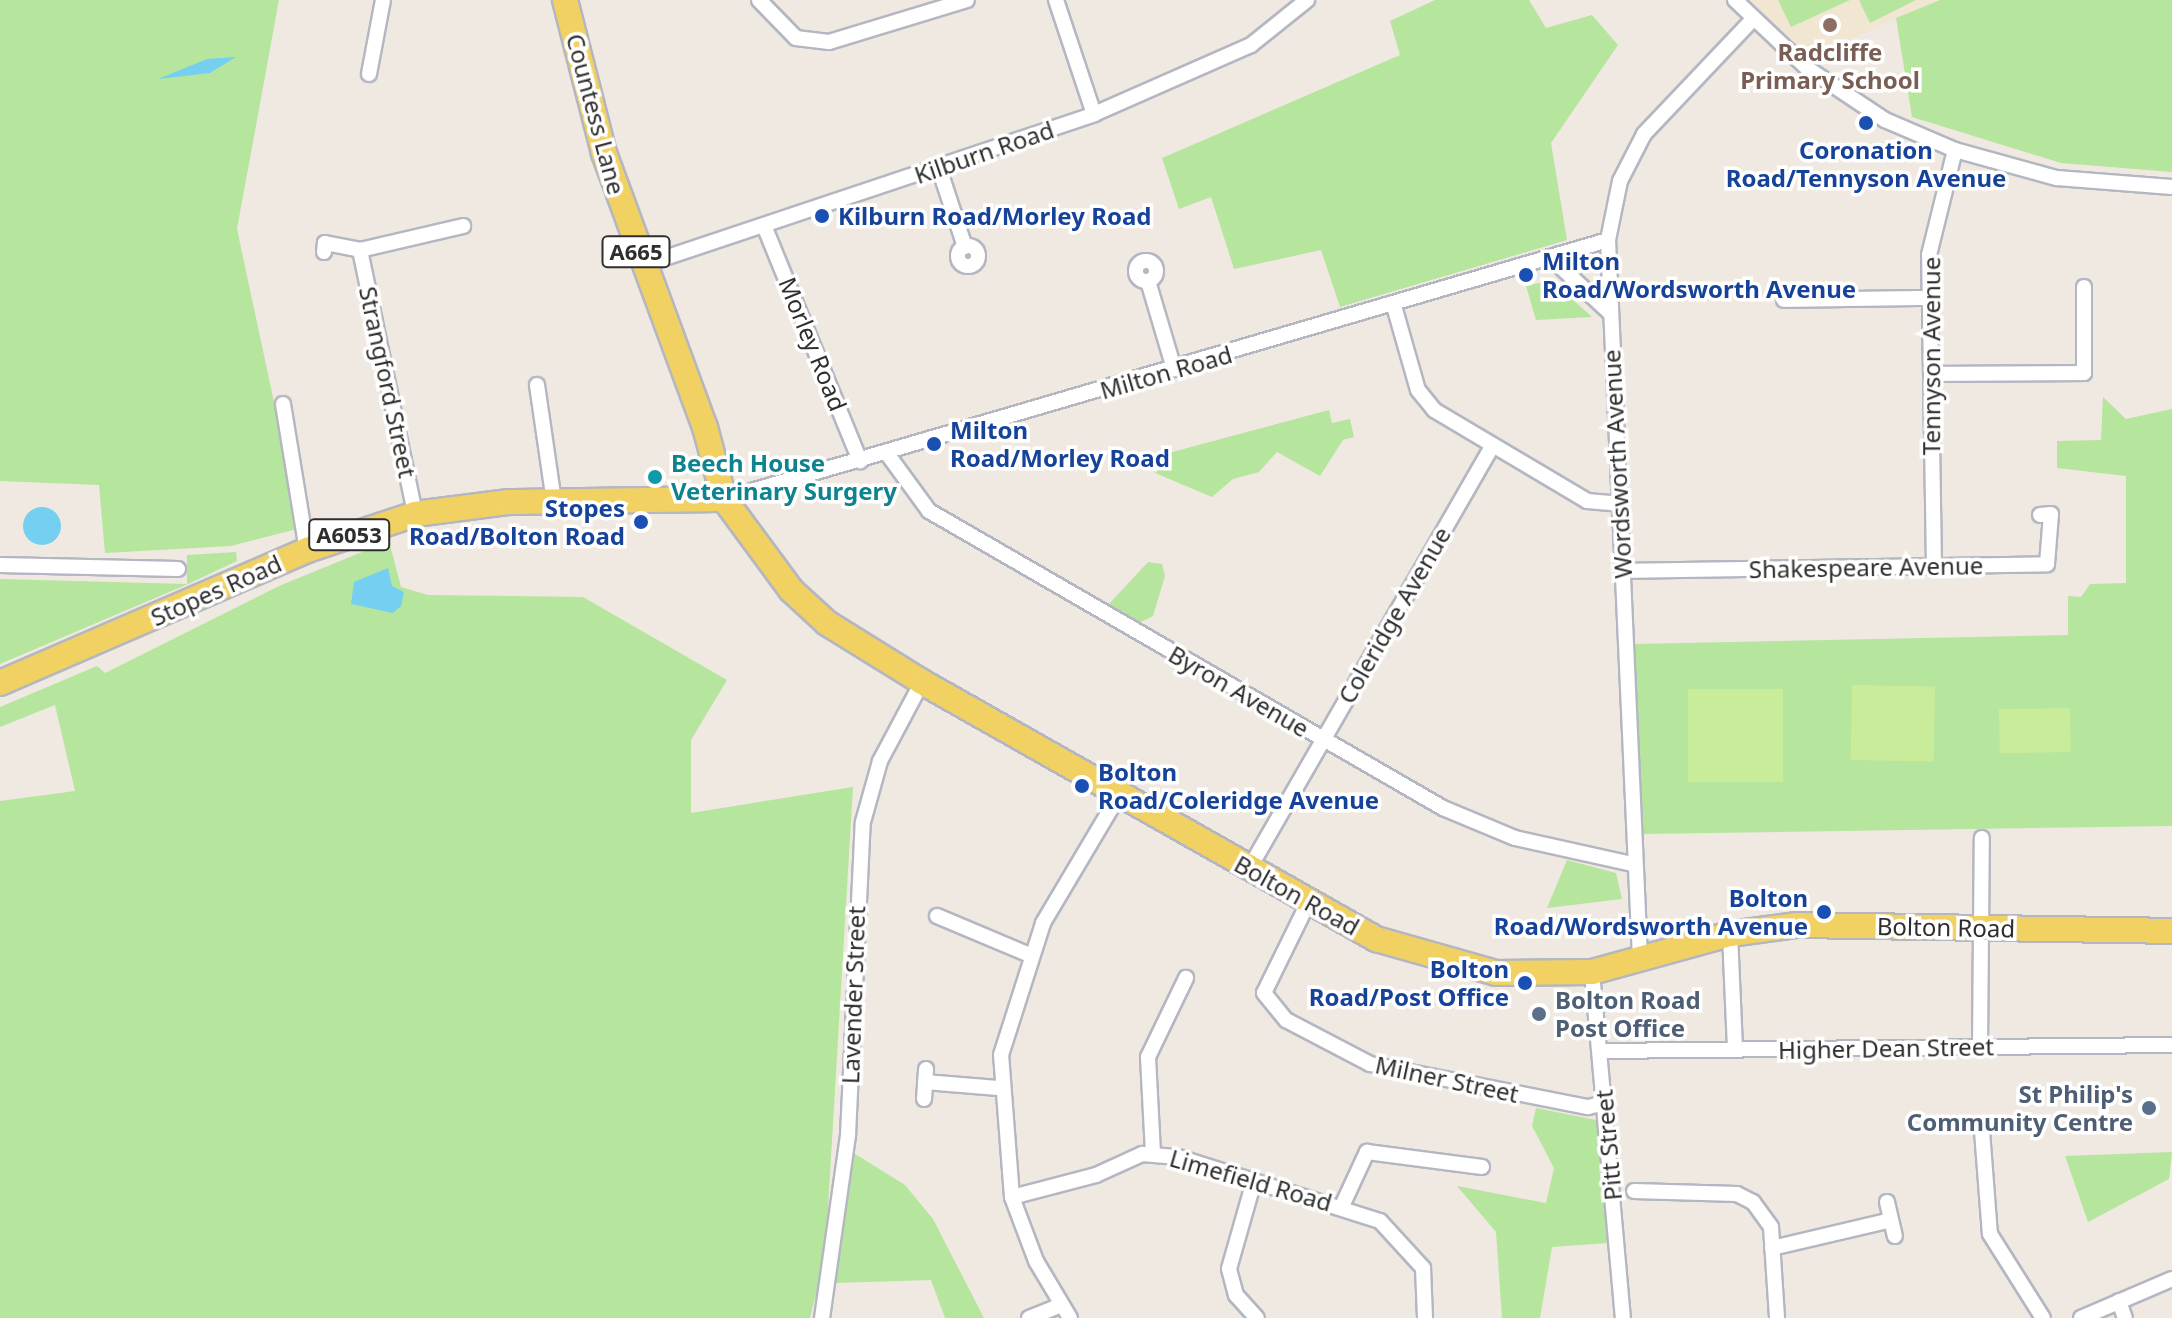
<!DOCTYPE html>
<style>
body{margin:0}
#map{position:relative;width:2172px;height:1318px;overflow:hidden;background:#efe9e1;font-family:"Noto Sans",sans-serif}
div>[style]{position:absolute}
.education>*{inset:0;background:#f0e6d1}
.green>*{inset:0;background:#b6e59e}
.pitch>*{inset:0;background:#c9ec9a;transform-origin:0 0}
.water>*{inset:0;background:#75cff0}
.round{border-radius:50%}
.roads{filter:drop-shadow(2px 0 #b4b7c1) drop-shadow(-2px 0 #b4b7c1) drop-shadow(0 2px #b4b7c1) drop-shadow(0 -2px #b4b7c1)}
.minor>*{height:14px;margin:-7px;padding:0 7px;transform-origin:7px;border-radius:7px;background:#fff}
.minor>.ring{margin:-7px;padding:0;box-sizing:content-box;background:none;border:14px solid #fff;border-radius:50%}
.primary>*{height:24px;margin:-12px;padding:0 12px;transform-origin:12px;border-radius:12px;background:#f2d163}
.dots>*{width:22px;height:22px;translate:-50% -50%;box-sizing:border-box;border:4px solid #fff;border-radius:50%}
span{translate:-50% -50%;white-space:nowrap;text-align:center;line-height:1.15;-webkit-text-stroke:7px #fff;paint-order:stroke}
.shield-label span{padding:2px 6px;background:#fff;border:2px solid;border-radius:6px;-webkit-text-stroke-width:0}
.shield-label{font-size:22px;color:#2e2e2e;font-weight:700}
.education-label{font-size:24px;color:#785e54;font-weight:700}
.street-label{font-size:24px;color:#2e2e2e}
.transit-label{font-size:24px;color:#164399;font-weight:700}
.left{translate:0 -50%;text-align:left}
.right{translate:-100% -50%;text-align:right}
.culture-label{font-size:24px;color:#0d838f;font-weight:700}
.service-label{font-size:24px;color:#4e5e75;font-weight:700}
</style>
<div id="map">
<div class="education">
<i style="clip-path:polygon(1750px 0,1939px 0,1811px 57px)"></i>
</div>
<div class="green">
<i style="clip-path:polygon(0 0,279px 0,237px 229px,301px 528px,231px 546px,105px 553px,99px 485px,0 481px)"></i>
<i style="clip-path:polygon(1435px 0,1529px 0,1546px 28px,1592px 15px,1618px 45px,1551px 143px,1567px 240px,1340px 307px,1321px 250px,1234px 269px,1211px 197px,1179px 209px,1162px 158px,1400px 55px,1390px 21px)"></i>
<i style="clip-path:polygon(1778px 0,1850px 0,1791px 27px)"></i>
<i style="clip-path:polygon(1859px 0,1916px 0,1870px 23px)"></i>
<i style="clip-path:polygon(1940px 0,2172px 0,2172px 172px,2061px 163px,1912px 117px,1896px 18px)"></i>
<i style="clip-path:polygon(1551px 280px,1592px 317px,1536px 320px,1526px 286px)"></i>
<i style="clip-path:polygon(2103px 397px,2126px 419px,2172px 409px,2172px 826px,1640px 834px,1634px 644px,2068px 635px,2068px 596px,2081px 597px,2090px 584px,2126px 583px,2126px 476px,2057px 468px,2057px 441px,2101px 440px)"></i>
<i style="clip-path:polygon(1329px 410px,1332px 423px,1350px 419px,1354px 437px,1343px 440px,1320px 476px,1277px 452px,1259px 472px,1233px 479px,1212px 497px,1155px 473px,1167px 463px,1165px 454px)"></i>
<i style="clip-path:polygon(389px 541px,401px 587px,428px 595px,583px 597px,727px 680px,691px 740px,691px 813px,853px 787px,825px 1258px,810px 1318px,0 1318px,0 801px,75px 791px,55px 705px,0 727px,0 707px,97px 666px,105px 673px,279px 586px)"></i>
<i style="clip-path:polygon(236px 552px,237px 561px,188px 584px,0 664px,0 579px,187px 584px,187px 555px)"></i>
<i style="clip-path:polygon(1148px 562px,1162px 564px,1165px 576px,1153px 616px,1139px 623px,1109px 604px)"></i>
<i style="clip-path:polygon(1567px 860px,1616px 873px,1622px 899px,1547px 908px)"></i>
<i style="clip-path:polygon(1536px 1108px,1601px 1121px,1608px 1243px,1552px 1247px,1540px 1318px,1502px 1318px,1496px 1232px,1457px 1186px,1546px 1203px,1554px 1168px,1532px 1126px)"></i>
<i style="clip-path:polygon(852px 1152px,905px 1185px,933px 1219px,984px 1318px,945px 1318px,931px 1280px,835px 1283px)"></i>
<i style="clip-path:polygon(2172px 1152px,2169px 1179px,2088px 1222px,2065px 1156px)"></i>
</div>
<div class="pitch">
<i style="left:1852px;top:685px;width:83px;height:75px;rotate:1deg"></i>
<i style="left:1783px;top:689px;width:93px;height:95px;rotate:90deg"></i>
<i style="left:2070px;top:708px;width:44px;height:71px;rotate:89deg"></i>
</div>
<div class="water">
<i style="clip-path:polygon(236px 57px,210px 73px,158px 79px,207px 59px)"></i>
<i class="round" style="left:23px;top:507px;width:38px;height:38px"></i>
<i style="clip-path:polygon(388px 568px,392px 586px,404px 592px,401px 606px,393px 613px,351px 604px,354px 582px)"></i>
</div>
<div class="roads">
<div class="minor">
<i style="left:759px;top:0;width:53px;rotate:45.8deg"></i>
<i style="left:796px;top:38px;width:33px;rotate:7deg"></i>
<i style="left:829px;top:42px;width:144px;rotate:-16.9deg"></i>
<i style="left:1056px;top:0;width:120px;rotate:71.6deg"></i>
<i style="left:1735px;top:0;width:99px;rotate:43.4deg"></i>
<i style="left:1807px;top:68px;width:94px;rotate:33.7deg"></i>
<i style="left:1885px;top:120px;width:76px;rotate:23.2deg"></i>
<i style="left:1955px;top:150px;width:106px;rotate:15.4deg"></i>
<i style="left:2057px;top:178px;width:115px;rotate:4.5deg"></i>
<i style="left:369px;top:74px;width:75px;rotate:-79.3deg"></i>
<i style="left:939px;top:168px;width:83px;rotate:71.8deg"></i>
<i style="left:765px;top:228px;width:252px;rotate:67.8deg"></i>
<i class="ring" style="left:958px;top:246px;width:6px;height:6px"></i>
<i style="left:360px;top:250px;width:270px;rotate:78.2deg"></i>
<i style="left:324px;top:252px;width:9px;rotate:-84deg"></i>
<i style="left:325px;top:243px;width:36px;rotate:11deg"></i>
<i style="left:360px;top:250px;width:106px;rotate:-13.1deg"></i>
<i style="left:1552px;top:259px;width:78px;rotate:42.9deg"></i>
<i class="ring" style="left:1136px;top:261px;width:6px;height:6px"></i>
<i style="left:641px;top:266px;width:478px;rotate:-18.5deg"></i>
<i style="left:1094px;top:114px;width:171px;rotate:-23.7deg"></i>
<i style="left:1251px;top:45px;width:72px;rotate:-38.8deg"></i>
<i style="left:1148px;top:281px;width:92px;rotate:73.5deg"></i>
<i style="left:1784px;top:300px;width:146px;rotate:-0.8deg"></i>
<i style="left:1394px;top:306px;width:87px;rotate:74.1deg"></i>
<i style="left:1418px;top:390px;width:26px;rotate:51deg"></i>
<i style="left:1434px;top:410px;width:178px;rotate:30.7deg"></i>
<i style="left:1587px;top:501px;width:32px;rotate:5deg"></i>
<i style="left:1931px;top:374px;width:153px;rotate:-0.4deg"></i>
<i style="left:2084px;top:373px;width:86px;rotate:-90deg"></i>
<i style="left:537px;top:385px;width:117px;rotate:81.7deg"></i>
<i style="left:283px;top:404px;width:148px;rotate:80.7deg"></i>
<i style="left:886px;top:452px;width:73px;rotate:53.9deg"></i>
<i style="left:929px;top:511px;width:594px;rotate:30.02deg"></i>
<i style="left:1443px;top:808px;width:78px;rotate:22.6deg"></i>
<i style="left:1515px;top:838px;width:120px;rotate:12.5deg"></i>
<i style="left:724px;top:499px;width:921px;rotate:-16.33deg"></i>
<i style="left:0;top:565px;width:178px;rotate:1.3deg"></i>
<i style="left:1934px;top:566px;width:311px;rotate:-90.9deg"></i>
<i style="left:1929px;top:255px;width:108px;rotate:-76.1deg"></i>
<i style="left:1623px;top:571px;width:424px;rotate:-0.9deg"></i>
<i style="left:2047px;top:564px;width:50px;rotate:-85.4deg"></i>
<i style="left:2051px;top:514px;width:11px;rotate:175deg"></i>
<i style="left:1249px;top:869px;width:488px;rotate:-60.1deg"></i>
<i style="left:1308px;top:903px;width:100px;rotate:116.1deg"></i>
<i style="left:1264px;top:993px;width:35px;rotate:51deg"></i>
<i style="left:1286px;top:1020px;width:95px;rotate:27.6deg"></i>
<i style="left:1370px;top:1064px;width:222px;rotate:11.2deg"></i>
<i style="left:1588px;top:1107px;width:17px;rotate:-13deg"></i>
<i style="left:937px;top:916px;width:101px;rotate:22.8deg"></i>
<i style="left:1730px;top:934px;width:116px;rotate:87.5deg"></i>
<i style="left:1640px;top:958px;width:719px;rotate:-92.55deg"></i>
<i style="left:1608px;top:240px;width:60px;rotate:-78.5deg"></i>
<i style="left:1620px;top:181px;width:53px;rotate:-62.9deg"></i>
<i style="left:1644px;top:134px;width:157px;rotate:-46.5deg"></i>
<i style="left:1592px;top:972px;width:347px;rotate:84.9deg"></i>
<i style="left:1980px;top:1047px;width:209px;rotate:-89.5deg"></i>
<i style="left:1600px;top:1051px;width:572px;rotate:-0.6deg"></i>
<i style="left:925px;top:1082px;width:73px;rotate:4.7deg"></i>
<i style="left:924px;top:1099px;width:30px;rotate:-86deg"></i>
<i style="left:1982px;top:1131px;width:103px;rotate:85.6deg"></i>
<i style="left:1990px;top:1234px;width:99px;rotate:57.8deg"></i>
<i style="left:1153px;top:1153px;width:96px;rotate:-93deg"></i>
<i style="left:1148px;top:1057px;width:88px;rotate:-64.3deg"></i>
<i style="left:1254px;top:1181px;width:91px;rotate:105.9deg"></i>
<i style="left:1229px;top:1269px;width:27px;rotate:75deg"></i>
<i style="left:1236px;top:1295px;width:31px;rotate:48deg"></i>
<i style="left:1634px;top:1191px;width:103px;rotate:1.7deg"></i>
<i style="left:1737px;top:1194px;width:18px;rotate:27deg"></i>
<i style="left:1753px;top:1202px;width:31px;rotate:54deg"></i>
<i style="left:1771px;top:1227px;width:91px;rotate:86.2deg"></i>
<i style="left:1012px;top:1197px;width:87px;rotate:-14.7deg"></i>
<i style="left:1096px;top:1175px;width:51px;rotate:-24.5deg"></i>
<i style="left:1142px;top:1154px;width:36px;rotate:5deg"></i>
<i style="left:1178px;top:1157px;width:212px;rotate:17.6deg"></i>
<i style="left:1380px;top:1221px;width:64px;rotate:47.5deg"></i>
<i style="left:1423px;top:1268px;width:50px;rotate:87.7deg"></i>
<i style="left:1887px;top:1202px;width:35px;rotate:77deg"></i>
<i style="left:1342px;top:1206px;width:60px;rotate:-65.2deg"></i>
<i style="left:1367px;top:1152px;width:116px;rotate:7.4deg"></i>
<i style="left:1772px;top:1248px;width:122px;rotate:-13.2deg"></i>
<i style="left:2119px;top:1301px;width:18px;rotate:71deg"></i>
<i style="left:822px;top:1318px;width:185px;rotate:-81.9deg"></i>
<i style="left:848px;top:1135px;width:313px;rotate:-87.3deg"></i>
<i style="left:863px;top:822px;width:63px;rotate:-74.4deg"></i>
<i style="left:880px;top:761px;width:89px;rotate:-62deg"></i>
<i style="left:1029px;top:1318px;width:35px;rotate:-22deg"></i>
<i style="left:1070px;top:1318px;width:66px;rotate:-120.8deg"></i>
<i style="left:1036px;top:1261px;width:68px;rotate:-110.6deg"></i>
<i style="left:1012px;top:1197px;width:142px;rotate:-94.4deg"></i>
<i style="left:1001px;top:1055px;width:139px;rotate:-72.3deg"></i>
<i style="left:1043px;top:923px;width:149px;rotate:-59.3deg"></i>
<i style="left:2081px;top:1318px;width:99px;rotate:-23.2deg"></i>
</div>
<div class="primary">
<i style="left:565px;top:0;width:158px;rotate:75.7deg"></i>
<i style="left:604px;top:153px;width:292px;rotate:69.8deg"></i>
<i style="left:705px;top:427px;width:74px;rotate:75.2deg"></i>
<i style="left:724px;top:499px;width:113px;rotate:53.6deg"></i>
<i style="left:791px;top:590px;width:49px;rotate:42.5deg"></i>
<i style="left:827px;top:623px;width:112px;rotate:31.8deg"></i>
<i style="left:922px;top:682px;width:522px;rotate:29.51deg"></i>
<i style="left:1376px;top:939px;width:125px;rotate:15.8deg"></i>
<i style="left:1496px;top:973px;width:96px;rotate:-0.6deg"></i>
<i style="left:1592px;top:972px;width:143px;rotate:-15.4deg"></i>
<i style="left:1730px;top:934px;width:68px;rotate:-7.7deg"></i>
<i style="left:1797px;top:925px;width:375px;rotate:0.9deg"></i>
<i style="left:0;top:683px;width:335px;rotate:-23.4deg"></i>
<i style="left:307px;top:550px;width:114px;rotate:-18.4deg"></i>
<i style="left:415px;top:514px;width:95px;rotate:-7.3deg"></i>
<i style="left:509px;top:502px;width:215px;rotate:-0.8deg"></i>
</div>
</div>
<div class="dots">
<i style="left:1830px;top:25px;background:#8d6e63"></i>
<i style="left:1866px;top:123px;background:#1a4fb4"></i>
<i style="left:822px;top:216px;background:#1a4fb4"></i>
<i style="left:1526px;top:275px;background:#1a4fb4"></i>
<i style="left:934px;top:444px;background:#1a4fb4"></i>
<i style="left:655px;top:477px;background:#0f9aa8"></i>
<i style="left:641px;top:522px;background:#1a4fb4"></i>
<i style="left:1082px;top:786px;background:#1a4fb4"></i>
<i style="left:1824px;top:912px;background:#1a4fb4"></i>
<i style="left:1525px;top:983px;background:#1a4fb4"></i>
<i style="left:1539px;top:1014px;background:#5c6f8a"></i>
<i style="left:2149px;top:1108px;background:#5c6f8a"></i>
</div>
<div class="shield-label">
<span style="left:636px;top:252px">A665</span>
<span style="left:349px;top:535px">A6053</span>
</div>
<div class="education-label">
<span style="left:1830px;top:66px">Radcliffe<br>Primary School</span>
</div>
<div class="street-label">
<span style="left:596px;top:114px;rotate:75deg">Countess Lane</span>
<span style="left:984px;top:152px;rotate:-19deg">Kilburn Road</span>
<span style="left:813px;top:344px;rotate:68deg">Morley Road</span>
<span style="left:1931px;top:356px;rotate:-90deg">Tennyson Avenue</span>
<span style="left:1166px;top:372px;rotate:-16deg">Milton Road</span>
<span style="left:388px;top:382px;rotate:78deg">Strangford Street</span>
<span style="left:1617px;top:464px;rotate:-93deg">Wordsworth Avenue</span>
<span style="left:1866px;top:567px;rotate:-1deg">Shakespeare Avenue</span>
<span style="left:216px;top:590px;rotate:-24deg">Stopes Road</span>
<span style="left:1394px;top:615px;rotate:-60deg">Coleridge Avenue</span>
<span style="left:1239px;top:691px;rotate:30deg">Byron Avenue</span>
<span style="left:1297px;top:895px;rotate:29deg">Bolton Road</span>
<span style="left:1946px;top:927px;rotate:1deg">Bolton Road</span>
<span style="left:853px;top:995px;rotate:-88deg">Lavender Street</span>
<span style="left:1886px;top:1048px;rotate:-1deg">Higher Dean Street</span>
<span style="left:1447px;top:1079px;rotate:12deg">Milner Street</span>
<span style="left:1608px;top:1145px;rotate:-95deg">Pitt Street</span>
<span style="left:1251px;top:1180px;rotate:16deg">Limefield Road</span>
</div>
<div class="transit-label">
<span style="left:1866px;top:164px">Coronation<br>Road/Tennyson Avenue</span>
<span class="left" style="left:838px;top:216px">Kilburn Road/Morley Road</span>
<span class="left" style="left:1542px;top:275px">Milton<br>Road/Wordsworth Avenue</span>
<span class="left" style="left:950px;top:444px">Milton<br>Road/Morley Road</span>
<span class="right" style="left:625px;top:522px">Stopes<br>Road/Bolton Road</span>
<span class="left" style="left:1098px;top:786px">Bolton<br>Road/Coleridge Avenue</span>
<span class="right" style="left:1808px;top:912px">Bolton<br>Road/Wordsworth Avenue</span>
<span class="right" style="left:1509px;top:983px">Bolton<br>Road/Post Office</span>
</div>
<div class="culture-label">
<span class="left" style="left:671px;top:477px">Beech House<br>Veterinary Surgery</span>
</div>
<div class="service-label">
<span class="left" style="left:1555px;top:1014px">Bolton Road<br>Post Office</span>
<span class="right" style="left:2133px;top:1108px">St Philip's<br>Community Centre</span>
</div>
</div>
